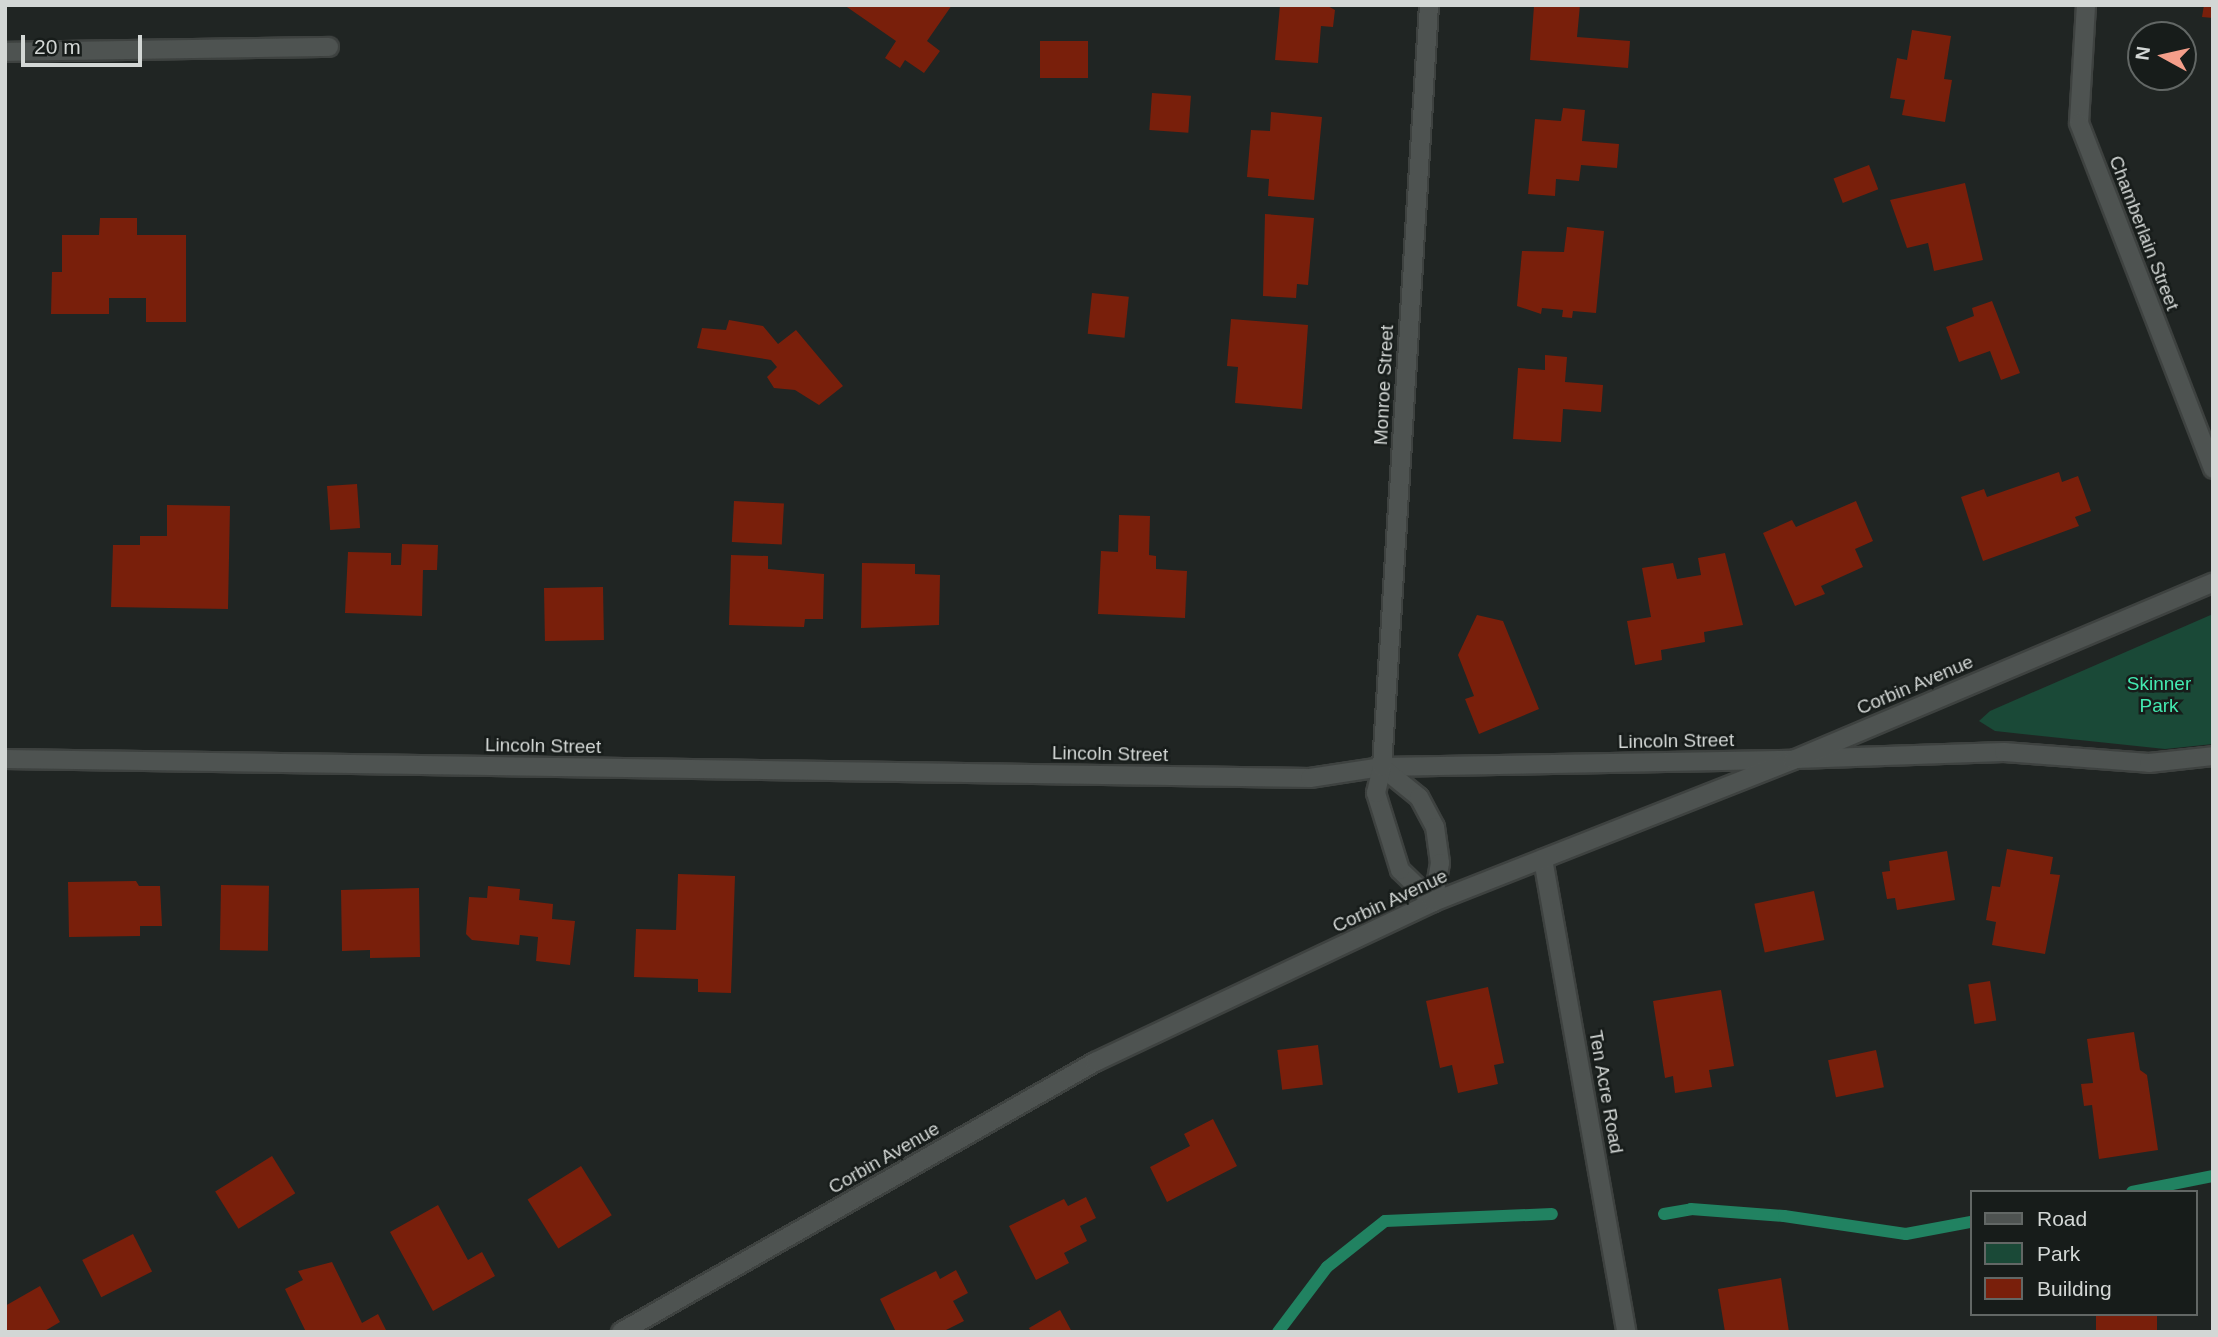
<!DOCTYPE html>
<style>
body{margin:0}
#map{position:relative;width:2218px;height:1337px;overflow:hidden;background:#202523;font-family:Arial,sans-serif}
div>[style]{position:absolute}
.green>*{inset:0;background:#1a4937}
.stream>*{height:12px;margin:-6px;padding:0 6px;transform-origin:6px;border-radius:6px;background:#218261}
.building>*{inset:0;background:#791f0b;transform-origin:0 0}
.roads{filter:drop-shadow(2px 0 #3e4240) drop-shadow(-2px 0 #3e4240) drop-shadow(0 2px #3e4240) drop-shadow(0 -2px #3e4240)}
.street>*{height:18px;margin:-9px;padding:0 9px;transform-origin:9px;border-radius:9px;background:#4e5351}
.secondary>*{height:18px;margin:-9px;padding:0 9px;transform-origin:9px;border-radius:9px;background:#4e5351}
span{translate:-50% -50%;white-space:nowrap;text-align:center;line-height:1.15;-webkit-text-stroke:5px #171c1a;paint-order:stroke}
.street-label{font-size:19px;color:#d3d7d5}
.park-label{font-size:19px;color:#43eab1}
.frame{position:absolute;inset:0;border:7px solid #d3d7d5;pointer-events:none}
.legend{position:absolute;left:1970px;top:1190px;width:228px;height:126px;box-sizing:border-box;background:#171c1a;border:2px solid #626765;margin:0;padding:9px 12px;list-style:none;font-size:21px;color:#d3d7d5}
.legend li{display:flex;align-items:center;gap:14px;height:35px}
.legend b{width:35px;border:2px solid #626765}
.north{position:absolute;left:2127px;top:21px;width:70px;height:70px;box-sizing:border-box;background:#171c1a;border:2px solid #626765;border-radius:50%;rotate:278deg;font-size:19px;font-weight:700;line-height:28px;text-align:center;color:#d3d7d5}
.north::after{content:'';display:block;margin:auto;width:24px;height:32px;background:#f49e8a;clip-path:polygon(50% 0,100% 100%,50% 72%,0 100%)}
.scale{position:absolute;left:21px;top:35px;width:121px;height:32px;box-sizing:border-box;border:4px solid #d3d7d5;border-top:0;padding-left:9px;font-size:21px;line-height:24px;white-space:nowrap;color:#d3d7d5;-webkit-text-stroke:5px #171c1a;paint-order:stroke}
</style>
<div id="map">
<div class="green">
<i style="clip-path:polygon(2213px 614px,2213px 744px,2165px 749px,1995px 731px,1979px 721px,1990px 711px)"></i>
</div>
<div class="stream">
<i style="left:2132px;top:1192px;width:83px;rotate:-11.2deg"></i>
<i style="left:1664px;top:1214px;width:27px;rotate:-10deg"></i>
<i style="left:1691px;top:1209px;width:93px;rotate:4.3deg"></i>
<i style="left:1784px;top:1216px;width:123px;rotate:8.4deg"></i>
<i style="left:1906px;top:1234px;width:66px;rotate:-10.5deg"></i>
<i style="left:1278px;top:1332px;width:81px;rotate:-53deg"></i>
<i style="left:1327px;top:1267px;width:74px;rotate:-38.4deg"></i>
<i style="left:1385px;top:1221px;width:167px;rotate:-2.4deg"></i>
</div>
<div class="building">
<i style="clip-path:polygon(844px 5px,952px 5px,927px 41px,940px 51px,924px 73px,905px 60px,900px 68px,885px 58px,896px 41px)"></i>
<i style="clip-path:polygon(1280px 5px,1326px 5px,1335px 10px,1333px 27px,1321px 26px,1318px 63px,1275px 60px)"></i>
<i style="clip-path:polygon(1560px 5px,1580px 5px,1577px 37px,1630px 41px,1628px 68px,1530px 60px,1534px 6px)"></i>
<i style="clip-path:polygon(2204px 5px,2213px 5px,2213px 18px,2202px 17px)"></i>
<i style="clip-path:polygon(1912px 30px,1951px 36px,1944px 79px,1952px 80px,1945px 122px,1902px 115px,1905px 100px,1890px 98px,1897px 58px,1907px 60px)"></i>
<i style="left:1040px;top:41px;width:48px;height:37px"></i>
<i style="left:1152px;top:93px;width:39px;height:37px;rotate:4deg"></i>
<i style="clip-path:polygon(1563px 108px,1585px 110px,1582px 141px,1619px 144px,1617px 168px,1581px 165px,1579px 181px,1556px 179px,1555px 196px,1528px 194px,1535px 119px,1561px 121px)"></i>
<i style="clip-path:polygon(1271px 112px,1322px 117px,1314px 200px,1268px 196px,1269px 179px,1247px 177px,1251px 130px,1270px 131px)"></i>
<i style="left:1869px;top:165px;width:26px;height:38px;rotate:69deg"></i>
<i style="clip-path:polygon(1965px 183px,1983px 260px,1934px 271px,1928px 243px,1907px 248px,1890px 200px)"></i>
<i style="clip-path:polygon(1265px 214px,1314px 218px,1308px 285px,1297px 284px,1296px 298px,1263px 296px)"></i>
<i style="clip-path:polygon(100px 218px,137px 218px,137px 235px,186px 235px,186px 322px,146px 322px,146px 298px,109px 298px,109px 314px,51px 314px,52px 272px,62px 272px,62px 235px,99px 235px)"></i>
<i style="clip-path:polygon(1567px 227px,1604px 231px,1596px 313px,1573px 311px,1572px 318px,1562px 317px,1563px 310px,1542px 308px,1541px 314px,1517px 306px,1522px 251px,1564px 252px)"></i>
<i style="left:1092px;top:293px;width:37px;height:41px;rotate:6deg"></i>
<i style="clip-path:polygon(1992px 301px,2020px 373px,2001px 380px,1990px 351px,1959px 362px,1946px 327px,1974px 316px,1972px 308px)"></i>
<i style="clip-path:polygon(1231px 319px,1308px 325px,1302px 409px,1235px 403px,1238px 367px,1227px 366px)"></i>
<i style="clip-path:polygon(729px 320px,763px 326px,778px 344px,796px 330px,843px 386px,819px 405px,795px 390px,774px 388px,767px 377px,777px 367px,771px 360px,697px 348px,702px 328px,726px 330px)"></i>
<i style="clip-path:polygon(1545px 355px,1567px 357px,1565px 382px,1603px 385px,1601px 412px,1563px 409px,1561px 442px,1513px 439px,1518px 368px,1545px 370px)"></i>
<i style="clip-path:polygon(2059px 472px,2062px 482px,2078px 476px,2091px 511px,2075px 517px,2079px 526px,1983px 561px,1961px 497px,1984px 489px,1987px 497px)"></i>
<i style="left:357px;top:484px;width:44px;height:30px;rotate:86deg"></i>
<i style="left:734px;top:501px;width:50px;height:41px;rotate:3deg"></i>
<i style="clip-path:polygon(1856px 501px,1873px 541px,1855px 549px,1863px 567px,1821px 586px,1825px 594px,1795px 606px,1763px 533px,1792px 520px,1796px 527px)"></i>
<i style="clip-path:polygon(167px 505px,230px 506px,228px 609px,111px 607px,113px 545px,140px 545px,140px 536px,167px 536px)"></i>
<i style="clip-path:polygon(1119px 515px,1150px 516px,1149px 555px,1156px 556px,1156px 569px,1187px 571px,1185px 618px,1098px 614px,1101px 551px,1118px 552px)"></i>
<i style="clip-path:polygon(402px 544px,438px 545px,437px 570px,423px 570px,422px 616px,345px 613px,348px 552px,391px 553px,391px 565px,401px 565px)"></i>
<i style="clip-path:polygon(1725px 553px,1743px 625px,1704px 632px,1705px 642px,1661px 650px,1662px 660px,1635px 665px,1627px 621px,1651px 617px,1642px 568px,1673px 563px,1677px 579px,1701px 575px,1698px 558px)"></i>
<i style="clip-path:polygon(731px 555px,768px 556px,768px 569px,824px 574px,823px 619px,805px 619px,804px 627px,729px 625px)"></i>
<i style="clip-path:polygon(862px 563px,915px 564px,915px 574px,940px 575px,939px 625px,861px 628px)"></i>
<i style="left:603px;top:587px;width:53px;height:59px;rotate:89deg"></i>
<i style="clip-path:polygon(1477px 615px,1503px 621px,1539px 709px,1479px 734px,1465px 699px,1474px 696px,1458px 655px)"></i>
<i style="clip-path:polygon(2007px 849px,2053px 857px,2050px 874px,2060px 875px,2045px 954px,1992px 945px,1996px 922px,1986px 920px,1992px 886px,2000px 887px)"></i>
<i style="clip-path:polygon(1947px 851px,1955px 900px,1897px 910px,1895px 898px,1887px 899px,1882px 872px,1890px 871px,1889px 861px)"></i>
<i style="clip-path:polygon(678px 874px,735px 876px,731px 993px,698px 992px,698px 979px,634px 977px,636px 929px,676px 930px)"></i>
<i style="clip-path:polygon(136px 881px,139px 886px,160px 886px,162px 926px,140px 926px,140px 936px,69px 937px,68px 882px)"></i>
<i style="left:221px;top:885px;width:48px;height:65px;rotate:1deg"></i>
<i style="clip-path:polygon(488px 886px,520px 889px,519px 900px,553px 904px,552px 919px,575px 921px,570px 965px,536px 961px,538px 937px,520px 935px,519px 945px,472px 940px,466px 934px,469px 897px,487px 898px)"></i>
<i style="clip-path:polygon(419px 888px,420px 957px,370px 958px,370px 950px,342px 951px,341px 890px)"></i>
<i style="left:1814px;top:891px;width:50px;height:61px;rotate:78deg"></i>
<i style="left:1990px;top:981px;width:40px;height:22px;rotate:81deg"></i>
<i style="clip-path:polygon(1488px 987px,1504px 1063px,1494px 1065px,1498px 1084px,1458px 1093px,1452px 1065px,1440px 1068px,1426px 1001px)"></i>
<i style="clip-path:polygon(1721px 990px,1734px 1066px,1709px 1070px,1712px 1087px,1675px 1093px,1673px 1076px,1665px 1078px,1653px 1001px)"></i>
<i style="clip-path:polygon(2134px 1032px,2140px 1070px,2147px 1075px,2158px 1150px,2099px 1159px,2092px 1105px,2084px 1106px,2081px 1084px,2093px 1083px,2087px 1039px)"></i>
<i style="left:1318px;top:1045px;width:40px;height:41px;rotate:83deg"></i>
<i style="left:1876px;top:1050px;width:38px;height:49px;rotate:78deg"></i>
<i style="clip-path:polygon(1213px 1119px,1237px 1166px,1167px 1202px,1150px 1167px,1190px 1146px,1184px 1134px)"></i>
<i style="left:272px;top:1156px;width:44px;height:67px;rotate:58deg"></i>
<i style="left:581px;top:1166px;width:58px;height:63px;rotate:58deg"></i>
<i style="clip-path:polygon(1086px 1197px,1096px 1218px,1080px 1226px,1087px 1241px,1064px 1253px,1069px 1263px,1036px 1280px,1009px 1226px,1064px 1199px,1068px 1206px)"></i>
<i style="clip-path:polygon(438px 1205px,468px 1260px,482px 1252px,495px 1276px,433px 1311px,390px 1232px)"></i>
<i style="left:133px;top:1234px;width:42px;height:57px;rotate:63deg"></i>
<i style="clip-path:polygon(332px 1262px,362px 1323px,378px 1314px,387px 1332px,306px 1332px,285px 1289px,303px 1280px,298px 1271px)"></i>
<i style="clip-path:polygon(956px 1270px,968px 1293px,953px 1301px,964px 1321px,942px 1332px,896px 1332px,880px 1299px,936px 1271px,940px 1279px)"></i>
<i style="clip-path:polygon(1781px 1278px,1789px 1332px,1725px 1332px,1718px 1289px)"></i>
<i style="clip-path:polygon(40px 1286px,60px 1322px,43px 1332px,5px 1332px,5px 1306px)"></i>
<i style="clip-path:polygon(1060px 1310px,1072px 1332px,1031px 1332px,1029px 1328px)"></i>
<i style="left:2096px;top:1314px;width:61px;height:18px"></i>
</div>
<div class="roads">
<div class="street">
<i style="left:2086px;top:5px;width:118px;rotate:93.4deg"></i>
<i style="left:2079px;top:123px;width:371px;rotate:68.8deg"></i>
<i style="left:5px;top:52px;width:324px;rotate:-0.9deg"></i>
<i style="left:1796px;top:759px;width:208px;rotate:-1.9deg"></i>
<i style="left:2004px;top:752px;width:145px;rotate:4.3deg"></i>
<i style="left:2149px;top:763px;width:64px;rotate:-6.2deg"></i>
<i style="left:1543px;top:859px;width:480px;rotate:80deg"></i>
</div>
<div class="secondary">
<i style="left:5px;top:759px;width:1305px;rotate:0.83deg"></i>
<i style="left:1310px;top:778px;width:73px;rotate:-8.7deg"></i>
<i style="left:1382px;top:767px;width:411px;rotate:-1deg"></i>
<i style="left:1383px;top:768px;width:46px;rotate:38.9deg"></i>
<i style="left:1419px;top:797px;width:34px;rotate:62deg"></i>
<i style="left:1435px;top:827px;width:36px;rotate:82deg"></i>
<i style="left:1440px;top:863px;width:40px;rotate:100deg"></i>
<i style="left:1433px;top:902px;width:46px;rotate:-135.9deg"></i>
<i style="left:1400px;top:870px;width:81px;rotate:-107.3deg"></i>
<i style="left:1376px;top:793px;width:27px;rotate:-77deg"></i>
<i style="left:1382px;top:767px;width:763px;rotate:-86.47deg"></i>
<i style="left:621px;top:1332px;width:546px;rotate:-29.67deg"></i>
<i style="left:1095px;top:1062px;width:374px;rotate:-25.3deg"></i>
<i style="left:1433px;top:902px;width:387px;rotate:-21.5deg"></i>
<i style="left:1793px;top:760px;width:456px;rotate:-22.9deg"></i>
</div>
</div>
<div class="street-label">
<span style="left:2144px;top:233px;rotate:69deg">Chamberlain Street</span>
<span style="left:1384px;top:385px;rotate:-87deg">Monroe Street</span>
<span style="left:1915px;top:685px;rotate:-23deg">Corbin Avenue</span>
<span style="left:1676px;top:741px;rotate:-1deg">Lincoln Street</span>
<span style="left:543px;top:746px;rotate:1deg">Lincoln Street</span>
<span style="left:1110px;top:754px;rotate:1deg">Lincoln Street</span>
<span style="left:1390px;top:901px;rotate:-25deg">Corbin Avenue</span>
<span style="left:1606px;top:1092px;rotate:80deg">Ten Acre Road</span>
<span style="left:884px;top:1158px;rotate:-30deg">Corbin Avenue</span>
</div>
<div class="park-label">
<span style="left:2159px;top:695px">Skinner<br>Park</span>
</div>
<div class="frame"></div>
<ul class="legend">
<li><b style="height:9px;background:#4e5351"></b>Road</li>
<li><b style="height:19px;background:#1a4937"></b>Park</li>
<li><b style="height:19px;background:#791f0b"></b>Building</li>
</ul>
<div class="north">N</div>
<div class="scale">20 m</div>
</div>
